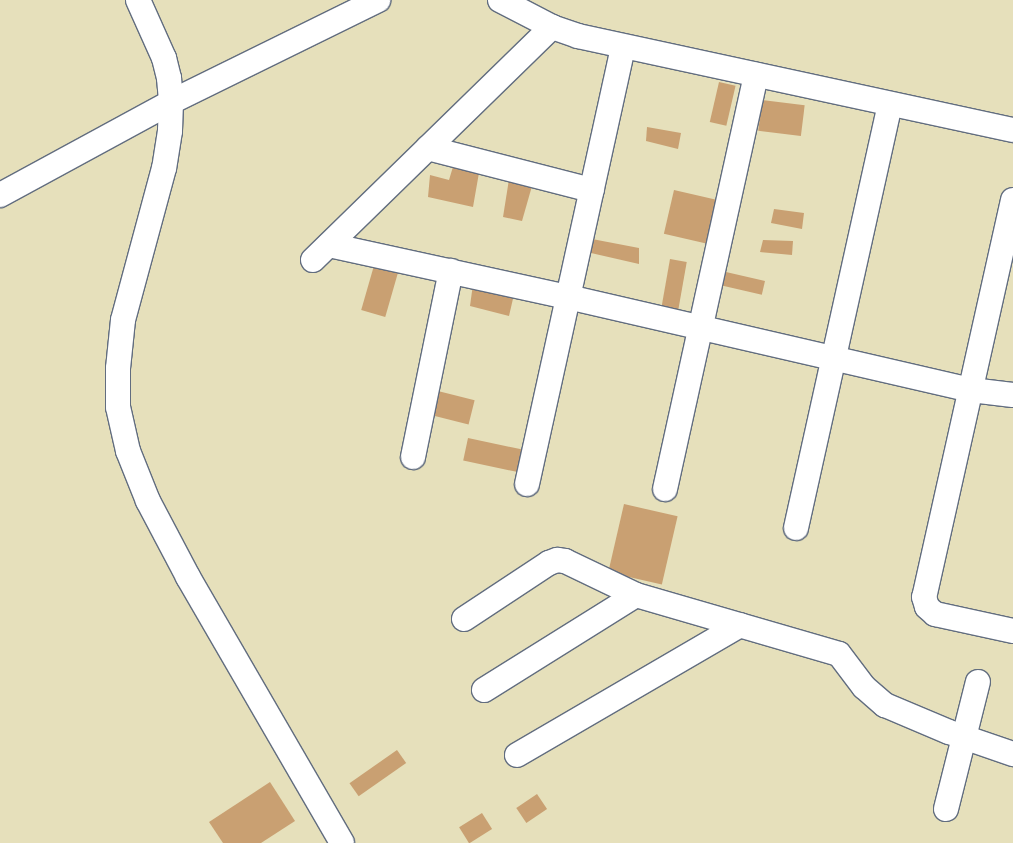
<!DOCTYPE html>
<style>
body{margin:0}
#map{position:relative;width:1013px;height:843px;overflow:hidden;background:#e6e0bb;font-family:Sriracha,sans-serif}
div>[style]{position:absolute}
.building>*{inset:0;background:#c9a072;transform-origin:0 0}
.roads{filter:drop-shadow(1px 0 #626d7f) drop-shadow(-1px 0 #626d7f) drop-shadow(0 1px #626d7f) drop-shadow(0 -1px #626d7f)}
.minor>*{height:24px;margin:-12px;padding:0 12px;transform-origin:12px;border-radius:12px;background:#fff}
span{translate:-50% -50%;white-space:nowrap;text-align:center;line-height:1.15;-webkit-text-stroke:4.5px #fff;paint-order:stroke}
</style>
<div id="map">
<div class="building">
<i style="left:719px;top:82px;width:17px;height:41px;rotate:13deg"></i>
<i style="left:762px;top:100px;width:43px;height:31px;rotate:7deg"></i>
<i style="clip-path:polygon(647px 127px,681px 133px,678px 149px,646px 141px)"></i>
<i style="clip-path:polygon(455px 160px,480px 167px,473px 207px,428px 197px,430px 175px,449px 180px)"></i>
<i style="clip-path:polygon(510px 173px,534px 179px,522px 221px,503px 217px)"></i>
<i style="left:674px;top:190px;width:49px;height:45px;rotate:13deg"></i>
<i style="clip-path:polygon(774px 209px,804px 213px,802px 229px,771px 223px)"></i>
<i style="clip-path:polygon(592px 239px,639px 248px,639px 264px,591px 253px)"></i>
<i style="clip-path:polygon(763px 240px,793px 241px,792px 255px,760px 252px)"></i>
<i style="left:670px;top:259px;width:17px;height:48px;rotate:10deg"></i>
<i style="left:375px;top:262px;width:25px;height:50px;rotate:16deg"></i>
<i style="left:726px;top:272px;width:40px;height:14px;rotate:13deg"></i>
<i style="clip-path:polygon(473px 284px,515px 290px,509px 316px,470px 306px)"></i>
<i style="left:430px;top:389px;width:46px;height:25px;rotate:14deg"></i>
<i style="left:468px;top:438px;width:57px;height:23px;rotate:12deg"></i>
<i style="left:624px;top:504px;width:55px;height:70px;rotate:13deg"></i>
<i style="left:397px;top:750px;width:16px;height:58px;rotate:55deg"></i>
<i style="clip-path:polygon(270px 782px,295px 821px,261px 843px,223px 843px,209px 822px)"></i>
<i style="left:537px;top:794px;width:18px;height:25px;rotate:56deg"></i>
<i style="left:482px;top:813px;width:19px;height:27px;rotate:58deg"></i>
</div>
<div class="roads">
<div class="minor">
<i style="left:138px;top:0;width:64px;rotate:65.9deg"></i>
<i style="left:164px;top:58px;width:21px;rotate:76deg"></i>
<i style="left:169px;top:78px;width:24px;rotate:85deg"></i>
<i style="left:171px;top:102px;width:29px;rotate:92deg"></i>
<i style="left:170px;top:131px;width:37px;rotate:99deg"></i>
<i style="left:164px;top:168px;width:157px;rotate:105.1deg"></i>
<i style="left:123px;top:320px;width:48px;rotate:95.9deg"></i>
<i style="left:118px;top:368px;width:39px;rotate:90deg"></i>
<i style="left:118px;top:407px;width:45px;rotate:77.2deg"></i>
<i style="left:128px;top:451px;width:54px;rotate:68.2deg"></i>
<i style="left:148px;top:501px;width:86px;rotate:62.2deg"></i>
<i style="left:188px;top:577px;width:307px;rotate:59.9deg"></i>
<i style="left:500px;top:0;width:59px;rotate:27.4deg"></i>
<i style="left:552px;top:27px;width:28px;rotate:19deg"></i>
<i style="left:578px;top:36px;width:445px;rotate:12.2deg"></i>
<i style="left:428px;top:148px;width:169px;rotate:14.4deg"></i>
<i style="left:0;top:195px;width:195px;rotate:-28.5deg"></i>
<i style="left:171px;top:102px;width:231px;rotate:-26.2deg"></i>
<i style="left:1013px;top:200px;width:407px;rotate:102.6deg"></i>
<i style="left:924px;top:597px;width:10px;rotate:73deg"></i>
<i style="left:927px;top:607px;width:11px;rotate:41deg"></i>
<i style="left:935px;top:614px;width:80px;rotate:12.3deg"></i>
<i style="left:329px;top:245px;width:245px;rotate:12.3deg"></i>
<i style="left:568px;top:297px;width:414px;rotate:13deg"></i>
<i style="left:971px;top:390px;width:42px;rotate:6.8deg"></i>
<i style="left:313px;top:260px;width:334px;rotate:-44.3deg"></i>
<i style="left:413px;top:457px;width:190px;rotate:-78.5deg"></i>
<i style="left:527px;top:484px;width:447px;rotate:-77.6deg"></i>
<i style="left:665px;top:489px;width:424px;rotate:-77.6deg"></i>
<i style="left:796px;top:528px;width:434px;rotate:-77.5deg"></i>
<i style="left:464px;top:619px;width:102px;rotate:-33.4deg"></i>
<i style="left:549px;top:563px;width:9px;rotate:-21deg"></i>
<i style="left:557px;top:560px;width:8px;rotate:7deg"></i>
<i style="left:565px;top:561px;width:79px;rotate:25.6deg"></i>
<i style="left:636px;top:595px;width:211px;rotate:16.2deg"></i>
<i style="left:839px;top:654px;width:41px;rotate:52.9deg"></i>
<i style="left:864px;top:687px;width:28px;rotate:41deg"></i>
<i style="left:885px;top:705px;width:69px;rotate:22.9deg"></i>
<i style="left:949px;top:732px;width:68px;rotate:19deg"></i>
<i style="left:484px;top:690px;width:179px;rotate:-32deg"></i>
<i style="left:517px;top:755px;width:258px;rotate:-30.2deg"></i>
<i style="left:946px;top:809px;width:131px;rotate:-75.9deg"></i>
</div>
</div>
</div>
